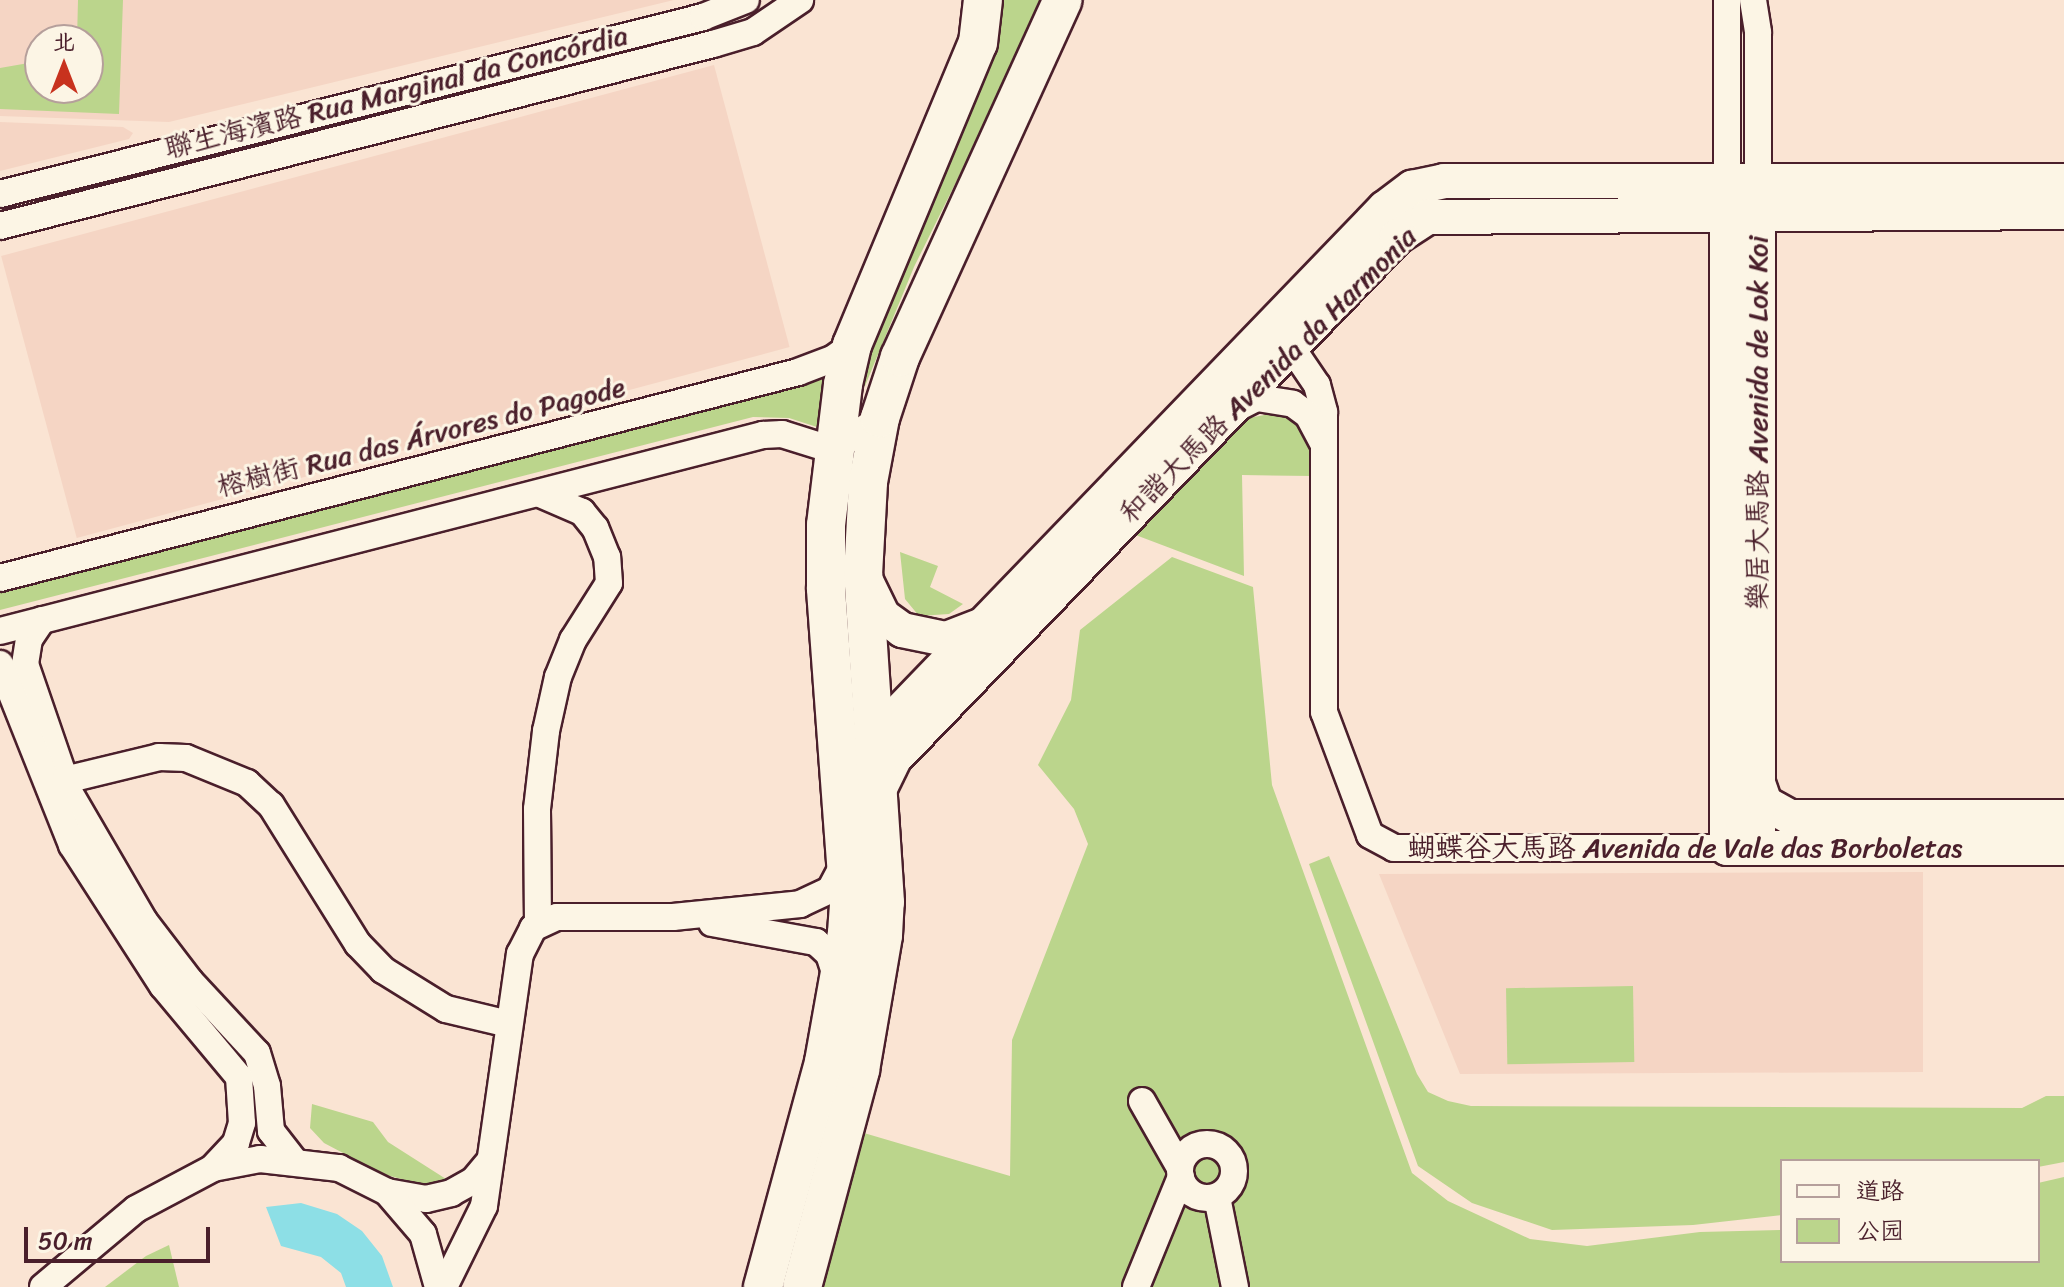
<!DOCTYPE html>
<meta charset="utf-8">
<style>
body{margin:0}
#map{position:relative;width:2064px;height:1287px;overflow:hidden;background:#fae4d3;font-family:Sriracha,"LXGW WenKai TC",sans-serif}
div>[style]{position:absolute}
.built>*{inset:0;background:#f5d5c4;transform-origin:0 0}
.green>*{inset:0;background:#bbd58c;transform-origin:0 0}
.water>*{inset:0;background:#8ddfe6}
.roads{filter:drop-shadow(2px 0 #4a1f2b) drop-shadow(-2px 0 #4a1f2b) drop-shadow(0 2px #4a1f2b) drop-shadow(0 -2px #4a1f2b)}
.minor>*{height:26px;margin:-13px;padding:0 13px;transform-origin:13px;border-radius:13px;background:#fcf5e5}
.minor>.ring{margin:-13px;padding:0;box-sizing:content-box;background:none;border:26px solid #fcf5e5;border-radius:50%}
.tertiary>*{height:34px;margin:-17px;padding:0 17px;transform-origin:17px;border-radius:17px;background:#fcf5e5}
.secondary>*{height:38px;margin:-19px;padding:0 19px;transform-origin:19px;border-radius:19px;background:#fcf5e5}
span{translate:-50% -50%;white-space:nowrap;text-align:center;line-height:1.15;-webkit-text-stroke:6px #fcf5e5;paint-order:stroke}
.street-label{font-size:28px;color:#4a1f2b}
.legend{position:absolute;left:1780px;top:1159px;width:260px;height:104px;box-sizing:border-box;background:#fcf5e5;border:2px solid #b59f9b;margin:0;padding:10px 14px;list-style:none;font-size:24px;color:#4a1f2b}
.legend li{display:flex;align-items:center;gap:16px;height:40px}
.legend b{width:40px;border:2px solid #b59f9b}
.north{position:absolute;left:24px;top:24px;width:80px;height:80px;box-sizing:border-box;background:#fcf5e5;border:2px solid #b59f9b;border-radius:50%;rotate:0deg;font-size:22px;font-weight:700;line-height:32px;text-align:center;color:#4a1f2b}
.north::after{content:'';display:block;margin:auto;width:28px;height:36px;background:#c8321e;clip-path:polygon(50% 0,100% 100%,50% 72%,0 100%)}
.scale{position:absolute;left:24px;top:1227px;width:186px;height:36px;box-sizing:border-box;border:4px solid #4a1f2b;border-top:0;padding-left:10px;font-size:24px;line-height:28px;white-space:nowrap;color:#4a1f2b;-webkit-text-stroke:6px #fcf5e5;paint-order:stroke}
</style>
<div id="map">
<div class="built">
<i style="clip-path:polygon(evenodd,0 0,674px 0,169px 122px,0 116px,0 0,40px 40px,88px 40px,88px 88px,40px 88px,40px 40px)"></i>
<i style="left:714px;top:65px;width:292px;height:738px;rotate:75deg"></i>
<i style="clip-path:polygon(0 122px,123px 127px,133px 133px,129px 139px,0 171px)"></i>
<i style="clip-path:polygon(1923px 872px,1923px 1072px,1460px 1074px,1379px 874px)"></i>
</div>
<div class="green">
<i style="clip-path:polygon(78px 0,123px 0,119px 114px,0 109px,0 68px,40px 61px,40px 88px,88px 88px,88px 40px,77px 40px)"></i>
<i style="clip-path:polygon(998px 0,1046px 0,914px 267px,865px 386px,858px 388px,877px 320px)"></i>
<i style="clip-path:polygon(824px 379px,820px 428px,789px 418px,753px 417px,0 610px,0 592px)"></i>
<i style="clip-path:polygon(1275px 413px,1290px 418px,1307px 436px,1313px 476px,1242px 475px,1244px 576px,1133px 534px,1239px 420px)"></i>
<i style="clip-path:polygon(900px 552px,938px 566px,930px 587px,963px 604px,949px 614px,919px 616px,905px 599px)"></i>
<i style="clip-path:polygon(1172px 557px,1253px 587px,1272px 785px,1412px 1173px,1448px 1201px,1530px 1239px,1587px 1246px,1700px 1232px,1782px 1230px,1782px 1261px,2038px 1261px,2038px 1183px,2064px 1177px,2064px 1287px,823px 1287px,864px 1133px,1010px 1176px,1012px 1040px,1088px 844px,1074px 809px,1038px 765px,1071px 700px,1080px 630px)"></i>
<i style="clip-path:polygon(1329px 856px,1417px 1074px,1428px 1092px,1448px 1101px,1471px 1106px,2022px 1108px,2046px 1096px,2064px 1096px,2064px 1162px,2038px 1167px,2038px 1161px,1782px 1161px,1782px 1215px,1693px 1225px,1552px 1230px,1472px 1203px,1418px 1166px,1309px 864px)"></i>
<i style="left:1633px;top:986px;width:76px;height:127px;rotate:89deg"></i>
<i style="clip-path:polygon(312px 1104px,373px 1122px,388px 1142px,446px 1179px,427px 1186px,383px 1174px,324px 1143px,310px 1128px)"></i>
<i style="clip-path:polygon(169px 1245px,179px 1287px,105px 1287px,146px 1256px)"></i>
</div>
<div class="water">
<i style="clip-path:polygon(301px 1203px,337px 1214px,362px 1231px,382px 1256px,393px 1287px,346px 1287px,341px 1273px,321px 1257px,281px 1246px,266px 1207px)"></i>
</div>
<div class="roads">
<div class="minor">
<i style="left:1727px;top:0;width:181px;rotate:90deg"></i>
<i style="left:1753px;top:0;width:33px;rotate:81deg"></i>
<i style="left:1758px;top:33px;width:148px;rotate:90deg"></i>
<i style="left:0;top:194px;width:725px;rotate:-14.13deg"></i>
<i style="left:703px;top:17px;width:46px;rotate:-21.6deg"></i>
<i style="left:0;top:226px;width:736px;rotate:-14.32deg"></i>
<i style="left:713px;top:44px;width:42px;rotate:-16.7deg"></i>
<i style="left:753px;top:32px;width:57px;rotate:-34.2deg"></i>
<i style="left:1281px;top:332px;width:64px;rotate:55.8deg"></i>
<i style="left:1317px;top:385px;width:28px;rotate:75deg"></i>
<i style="left:1324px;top:412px;width:300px;rotate:90deg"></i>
<i style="left:1324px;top:712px;width:131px;rotate:69.5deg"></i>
<i style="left:1370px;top:835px;width:27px;rotate:28deg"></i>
<i style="left:1394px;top:848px;width:333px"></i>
<i style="left:1233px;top:410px;width:27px;rotate:-27deg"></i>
<i style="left:1257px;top:398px;width:36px;rotate:9deg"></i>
<i style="left:1293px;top:404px;width:19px;rotate:36deg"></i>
<i style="left:1308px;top:415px;width:30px;rotate:62deg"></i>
<i style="left:0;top:578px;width:824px;rotate:-14.47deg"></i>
<i style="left:798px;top:372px;width:39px;rotate:-21deg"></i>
<i style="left:834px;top:358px;width:22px;rotate:-36deg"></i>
<i style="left:42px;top:620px;width:23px;rotate:124deg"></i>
<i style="left:29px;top:639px;width:25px;rotate:99deg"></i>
<i style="left:25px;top:664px;width:135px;rotate:71deg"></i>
<i style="left:69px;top:792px;width:149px;rotate:59.8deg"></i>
<i style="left:144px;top:921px;width:76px;rotate:52.5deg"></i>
<i style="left:190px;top:981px;width:98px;rotate:47.1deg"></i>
<i style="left:257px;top:1053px;width:34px;rotate:73deg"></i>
<i style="left:267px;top:1086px;width:45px;rotate:84.9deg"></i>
<i style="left:271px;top:1131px;width:37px;rotate:52deg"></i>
<i style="left:0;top:631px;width:788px;rotate:-14.41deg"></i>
<i style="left:763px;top:435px;width:19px;rotate:-3deg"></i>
<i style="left:782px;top:434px;width:53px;rotate:17.4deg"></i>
<i style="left:833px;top:450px;width:57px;rotate:-34.2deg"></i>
<i style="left:0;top:664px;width:195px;rotate:68.3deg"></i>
<i style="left:72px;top:845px;width:168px;rotate:57.2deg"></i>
<i style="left:163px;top:986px;width:119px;rotate:50.1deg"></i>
<i style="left:239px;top:1077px;width:46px;rotate:86.3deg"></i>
<i style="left:242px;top:1123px;width:21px;rotate:107deg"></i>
<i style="left:236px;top:1143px;width:34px;rotate:133deg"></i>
<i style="left:65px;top:780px;width:97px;rotate:-13.7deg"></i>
<i style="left:159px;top:757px;width:27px;rotate:2deg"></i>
<i style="left:186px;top:758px;width:66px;rotate:22.3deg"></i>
<i style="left:247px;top:783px;width:33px;rotate:43deg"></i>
<i style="left:271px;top:805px;width:164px;rotate:58deg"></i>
<i style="left:358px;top:944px;width:36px;rotate:46deg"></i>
<i style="left:383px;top:970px;width:74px;rotate:31.8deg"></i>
<i style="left:446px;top:1009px;width:65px;rotate:13.4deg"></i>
<i style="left:712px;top:923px;width:106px;rotate:10.4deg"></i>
<i style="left:816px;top:942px;width:18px;rotate:43deg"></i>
<i style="left:829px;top:954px;width:28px;rotate:72deg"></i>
<i style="left:538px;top:924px;width:115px;rotate:-90.5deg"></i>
<i style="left:537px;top:809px;width:79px;rotate:-83.4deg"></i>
<i style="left:546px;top:731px;width:55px;rotate:-77.5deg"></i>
<i style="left:558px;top:677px;width:40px;rotate:-68deg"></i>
<i style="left:573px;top:640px;width:67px;rotate:-57.7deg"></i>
<i style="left:609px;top:583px;width:26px;rotate:-94deg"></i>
<i style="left:607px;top:557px;width:31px;rotate:-112deg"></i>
<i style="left:595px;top:528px;width:21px;rotate:-129deg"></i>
<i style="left:582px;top:512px;width:46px;rotate:-156.8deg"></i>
<i style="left:1142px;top:1101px;width:77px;rotate:60.4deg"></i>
<i class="ring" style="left:1180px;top:1144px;width:28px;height:28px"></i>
<i style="left:387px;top:1192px;width:40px;rotate:10deg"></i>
<i style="left:426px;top:1199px;width:26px;rotate:-13deg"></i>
<i style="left:451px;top:1193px;width:25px;rotate:-29deg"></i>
<i style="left:473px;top:1181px;width:26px;rotate:-50deg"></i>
<i style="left:1217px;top:1197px;width:92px;rotate:78.7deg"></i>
<i style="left:43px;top:1287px;width:121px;rotate:-40deg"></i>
<i style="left:136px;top:1209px;width:87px;rotate:-28deg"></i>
<i style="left:213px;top:1168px;width:48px;rotate:-10.8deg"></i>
<i style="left:260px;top:1159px;width:80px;rotate:6.5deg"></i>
<i style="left:339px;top:1168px;width:54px;rotate:26.6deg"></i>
<i style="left:387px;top:1192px;width:55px;rotate:49.4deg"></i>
<i style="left:423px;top:1234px;width:55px;rotate:74.2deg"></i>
<i style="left:444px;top:1287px;width:90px;rotate:-63.7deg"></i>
<i style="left:484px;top:1206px;width:255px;rotate:-81.9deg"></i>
<i style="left:520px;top:954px;width:29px;rotate:-63deg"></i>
<i style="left:533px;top:928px;width:26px;rotate:-25deg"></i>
<i style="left:557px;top:917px;width:116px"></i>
<i style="left:673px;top:917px;width:128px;rotate:-5.8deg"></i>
<i style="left:800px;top:904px;width:33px;rotate:-25deg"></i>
<i style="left:830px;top:890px;width:32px;rotate:-62deg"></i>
<i style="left:1136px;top:1287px;width:119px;rotate:-67.8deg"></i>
</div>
<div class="tertiary">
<i style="left:1727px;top:190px;width:658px;rotate:90deg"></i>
<i style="left:1727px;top:848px;width:337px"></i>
<i style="left:1758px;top:190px;width:658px;rotate:90deg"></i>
<i style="left:863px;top:575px;width:46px;rotate:64deg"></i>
<i style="left:883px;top:616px;width:24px;rotate:36deg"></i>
<i style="left:902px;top:630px;width:45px;rotate:11.6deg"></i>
<i style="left:946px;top:639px;width:36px;rotate:-21deg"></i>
<i style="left:874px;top:738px;width:736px;rotate:-46.05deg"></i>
<i style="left:1385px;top:208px;width:34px;rotate:-37deg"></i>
<i style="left:1412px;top:188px;width:33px;rotate:-12deg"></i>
<i style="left:1444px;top:181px;width:620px"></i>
<i style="left:1758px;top:783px;width:21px;rotate:71deg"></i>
<i style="left:1765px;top:803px;width:29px;rotate:29deg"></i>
<i style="left:1790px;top:817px;width:274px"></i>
<i style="left:878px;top:792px;width:37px;rotate:-64deg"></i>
<i style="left:894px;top:759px;width:725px;rotate:-46.06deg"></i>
<i style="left:1397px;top:237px;width:37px;rotate:-33deg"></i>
<i style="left:1428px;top:217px;width:636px;rotate:-0.45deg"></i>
</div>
<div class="secondary">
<i style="left:763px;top:1287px;width:233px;rotate:-74.8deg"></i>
<i style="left:824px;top:1062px;width:131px;rotate:-79.9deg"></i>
<i style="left:847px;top:933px;width:30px;rotate:-86deg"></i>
<i style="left:849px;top:903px;width:316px;rotate:-94.2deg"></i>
<i style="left:826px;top:588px;width:63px;rotate:-90deg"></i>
<i style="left:826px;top:525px;width:142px;rotate:-83.1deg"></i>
<i style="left:843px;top:384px;width:40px;rotate:-77deg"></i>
<i style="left:852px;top:345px;width:327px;rotate:-67.4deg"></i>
<i style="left:978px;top:43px;width:43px;rotate:-83.4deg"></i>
<i style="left:802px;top:1287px;width:225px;rotate:-75deg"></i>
<i style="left:860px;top:1070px;width:137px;rotate:-80.3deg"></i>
<i style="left:883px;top:935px;width:33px;rotate:-87deg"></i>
<i style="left:885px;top:902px;width:328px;rotate:-93.8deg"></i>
<i style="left:863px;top:575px;width:93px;rotate:-86.9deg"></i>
<i style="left:868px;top:482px;width:65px;rotate:-79.4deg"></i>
<i style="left:880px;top:418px;width:64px;rotate:-71.8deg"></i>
<i style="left:900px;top:357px;width:392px;rotate:-65.5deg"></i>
</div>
</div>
<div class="street-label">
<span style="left:396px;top:92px;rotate:-14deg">聯生海濱路 Rua Marginal da Concórdia</span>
<span style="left:1268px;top:375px;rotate:-45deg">和諧大馬路 Avenida da Harmonia</span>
<span style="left:1758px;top:423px;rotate:-90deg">樂居大馬路 Avenida de Lok Koi</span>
<span style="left:421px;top:437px;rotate:-14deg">榕樹街 Rua das Árvores do Pagode</span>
<span style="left:1685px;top:848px">蝴蝶谷大馬路 Avenida de Vale das Borboletas</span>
</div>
<ul class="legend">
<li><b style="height:10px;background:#fcf5e5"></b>道路</li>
<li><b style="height:22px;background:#bbd58c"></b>公园</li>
</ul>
<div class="north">北</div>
<div class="scale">50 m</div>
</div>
